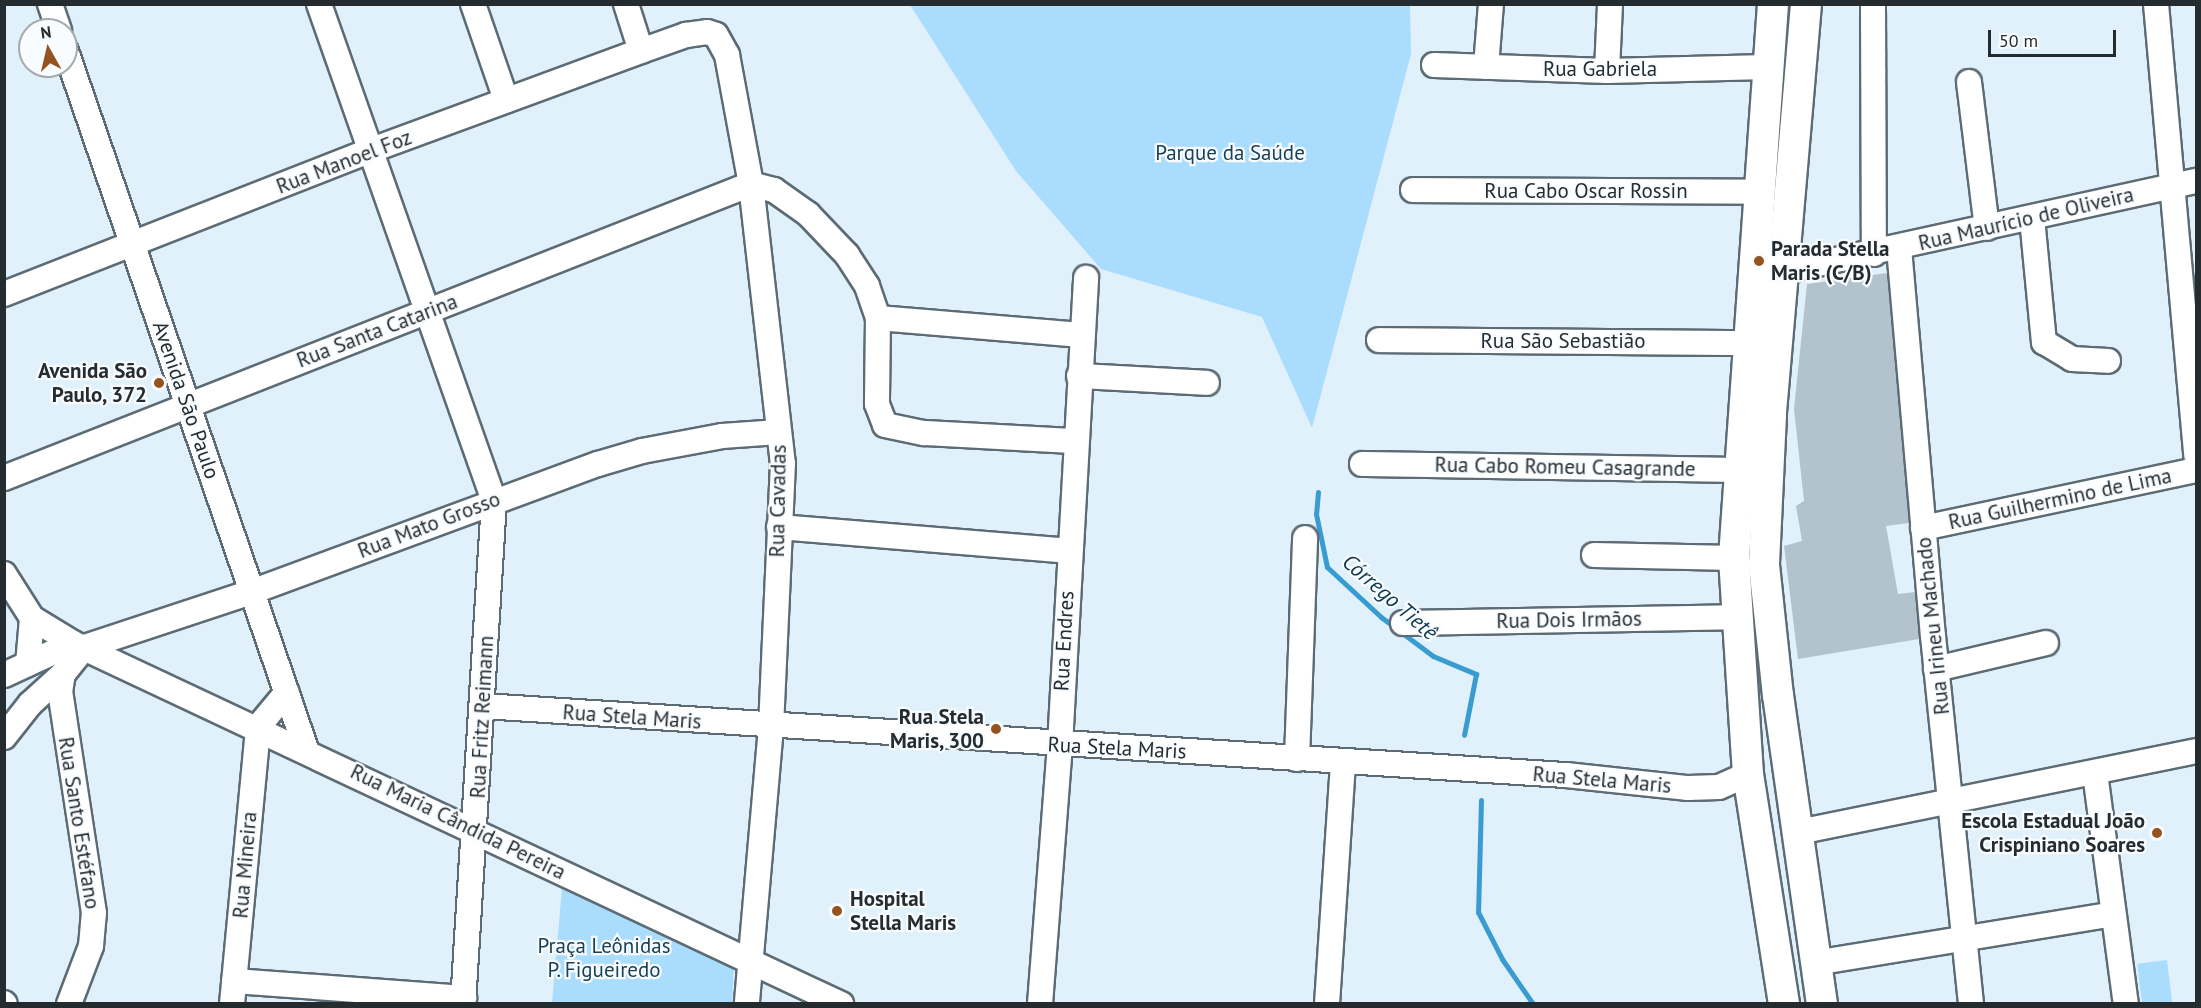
<!DOCTYPE html>
<meta charset="utf-8">
<style>
body{margin:0}
#map{position:relative;width:2201px;height:1008px;overflow:hidden;background:#e0f1fc;font-family:"PT Sans",sans-serif}
div>[style]{position:absolute}
.green>*{inset:0;background:#aaddfd;transform-origin:0 0}
.stream>*{height:5px;margin:-2.5px;padding:0 2.5px;transform-origin:2.5px;border-radius:2.5px;background:#399cd0}
.building>*{inset:0;background:#b2c3cd}
.roads{filter:drop-shadow(2px 0 #5c6b74) drop-shadow(-2px 0 #5c6b74) drop-shadow(0 2px #5c6b74) drop-shadow(0 -2px #5c6b74)}
.minor>*{height:24px;margin:-12px;padding:0 12px;transform-origin:12px;border-radius:12px;background:#fff}
.major>*{height:30px;margin:-15px;padding:0 15px;transform-origin:15px;border-radius:15px;background:#fff}
.dots>*{width:16px;height:16px;translate:-50% -50%;box-sizing:border-box;border:3px solid #f9fcfe;border-radius:50%}
span{translate:-50% -50%;white-space:nowrap;text-align:center;line-height:1.15;-webkit-text-stroke:4.5px #f9fcfe;paint-order:stroke}
.street-label{font-size:21px;color:#252c30}
.park-label{font-size:21px;color:#194258}
.poi-label{font-size:21px;color:#252c30;font-weight:700}
.left{translate:0 -50%;text-align:left}
.right{translate:-100% -50%;text-align:right}
.water-label{font-size:22px;color:#0f394e;font-style:italic}
.frame{position:absolute;inset:0;border:6px solid #252c30;pointer-events:none}
.north{position:absolute;left:18px;top:18px;width:60px;height:60px;box-sizing:border-box;background:#f9fcfe;border:2px solid #a4a9ac;border-radius:50%;rotate:352deg;font-size:16px;font-weight:700;line-height:24px;text-align:center;color:#252c30}
.north::after{content:'';display:block;margin:auto;width:21px;height:27px;background:#94531f;clip-path:polygon(50% 0,100% 100%,50% 72%,0 100%)}
.scale{position:absolute;left:1988px;top:30px;width:128px;height:27px;box-sizing:border-box;border:3px solid #252c30;border-top:0;padding-left:8px;font-size:18px;line-height:21px;white-space:nowrap;color:#252c30;-webkit-text-stroke:4px #f9fcfe;paint-order:stroke}
</style>
<div id="map">
<div class="green">
<i style="clip-path:polygon(910px 5px,1410px 5px,1411px 54px,1312px 428px,1262px 317px,1101px 269px,1016px 171px)"></i>
<i style="clip-path:polygon(562px 888px,734px 966px,732px 1003px,552px 1003px)"></i>
<i style="left:2167px;top:960px;width:43px;height:30px;rotate:83deg"></i>
</div>
<div class="stream">
<i style="left:1318px;top:492px;width:22px;rotate:95deg"></i>
<i style="left:1316px;top:514px;width:54px;rotate:78.3deg"></i>
<i style="left:1327px;top:567px;width:74px;rotate:42.8deg"></i>
<i style="left:1381px;top:617px;width:65px;rotate:36.9deg"></i>
<i style="left:1433px;top:656px;width:47px;rotate:22.7deg"></i>
<i style="left:1476px;top:674px;width:62px;rotate:101.1deg"></i>
<i style="left:1481px;top:800px;width:112px;rotate:91.5deg"></i>
<i style="left:1478px;top:912px;width:53px;rotate:62.9deg"></i>
<i style="left:1502px;top:959px;width:55px;rotate:55.4deg"></i>
</div>
<div class="building">
<i style="clip-path:polygon(1887px 273px,1909px 523px,1886px 526px,1898px 594px,1915px 592px,1919px 639px,1798px 659px,1784px 546px,1802px 541px,1796px 506px,1804px 501px,1794px 409px,1807px 284px)"></i>
</div>
<div class="roads">
<div class="minor">
<i style="left:50px;top:4px;width:28px;rotate:71deg"></i>
<i style="left:319px;top:4px;width:527px;rotate:70.6deg"></i>
<i style="left:494px;top:501px;width:504px;rotate:93.53deg"></i>
<i style="left:473px;top:4px;width:102px;rotate:71deg"></i>
<i style="left:626px;top:4px;width:49px;rotate:72.3deg"></i>
<i style="left:1873px;top:4px;width:250px;rotate:89.8deg"></i>
<i style="left:2156px;top:4px;width:453px;rotate:84.9deg"></i>
<i style="left:66px;top:51px;width:738px;rotate:71.03deg"></i>
<i style="left:1434px;top:65px;width:173px;rotate:2deg"></i>
<i style="left:1607px;top:71px;width:160px;rotate:-1.4deg"></i>
<i style="left:1486px;top:67px;width:63px;rotate:-85.5deg"></i>
<i style="left:1607px;top:71px;width:67px;rotate:-87.4deg"></i>
<i style="left:1969px;top:82px;width:147px;rotate:83deg"></i>
<i style="left:1413px;top:190px;width:346px;rotate:0.3deg"></i>
<i style="left:2032px;top:218px;width:125px;rotate:84.5deg"></i>
<i style="left:2044px;top:342px;width:33px;rotate:31deg"></i>
<i style="left:2072px;top:359px;width:36px;rotate:3deg"></i>
<i style="left:1899px;top:248px;width:389px;rotate:85deg"></i>
<i style="left:1933px;top:636px;width:370px;rotate:84.1deg"></i>
<i style="left:1786px;top:271px;width:420px;rotate:-12.4deg"></i>
<i style="left:4px;top:294px;width:392px;rotate:-21.4deg"></i>
<i style="left:369px;top:151px;width:290px;rotate:-20.2deg"></i>
<i style="left:641px;top:51px;width:48px;rotate:-19.6deg"></i>
<i style="left:686px;top:35px;width:21px;rotate:-8deg"></i>
<i style="left:707px;top:32px;width:9px;rotate:18deg"></i>
<i style="left:716px;top:35px;width:23px;rotate:61deg"></i>
<i style="left:727px;top:55px;width:131px;rotate:79.5deg"></i>
<i style="left:751px;top:184px;width:281px;rotate:83.5deg"></i>
<i style="left:783px;top:463px;width:264px;rotate:92.6deg"></i>
<i style="left:771px;top:727px;width:278px;rotate:95deg"></i>
<i style="left:878px;top:318px;width:204px;rotate:4.8deg"></i>
<i style="left:1379px;top:340px;width:368px;rotate:0.5deg"></i>
<i style="left:1079px;top:376px;width:128px;rotate:3.1deg"></i>
<i style="left:1362px;top:464px;width:396px;rotate:0.9deg"></i>
<i style="left:4px;top:478px;width:803px;rotate:-21.48deg"></i>
<i style="left:751px;top:184px;width:24px;rotate:15deg"></i>
<i style="left:774px;top:190px;width:42px;rotate:35.2deg"></i>
<i style="left:808px;top:214px;width:57px;rotate:46.4deg"></i>
<i style="left:847px;top:255px;width:37px;rotate:57deg"></i>
<i style="left:867px;top:286px;width:34px;rotate:71deg"></i>
<i style="left:878px;top:318px;width:86px;rotate:90.7deg"></i>
<i style="left:877px;top:404px;width:22px;rotate:69deg"></i>
<i style="left:885px;top:425px;width:40px;rotate:12deg"></i>
<i style="left:924px;top:433px;width:150px;rotate:3.1deg"></i>
<i style="left:779px;top:527px;width:290px;rotate:4.7deg"></i>
<i style="left:1923px;top:528px;width:279px;rotate:-12deg"></i>
<i style="left:1594px;top:555px;width:140px;rotate:1.2deg"></i>
<i style="left:4px;top:574px;width:52px;rotate:57.5deg"></i>
<i style="left:32px;top:618px;width:48px;rotate:31.4deg"></i>
<i style="left:73px;top:643px;width:849px;rotate:25.18deg"></i>
<i style="left:1403px;top:623px;width:333px;rotate:-1deg"></i>
<i style="left:28px;top:664px;width:46px;rotate:-85deg"></i>
<i style="left:1936px;top:669px;width:113px;rotate:-13.3deg"></i>
<i style="left:4px;top:675px;width:76px;rotate:-24.9deg"></i>
<i style="left:483px;top:706px;width:1085px;rotate:3.65deg"></i>
<i style="left:1566px;top:775px;width:123px;rotate:6.1deg"></i>
<i style="left:1688px;top:788px;width:31px;rotate:-2deg"></i>
<i style="left:1719px;top:787px;width:32px;rotate:-24deg"></i>
<i style="left:4px;top:737px;width:42px;rotate:-51.8deg"></i>
<i style="left:30px;top:704px;width:45px;rotate:-42.3deg"></i>
<i style="left:1297px;top:759px;width:221px;rotate:-87.9deg"></i>
<i style="left:2095px;top:773px;width:233px;rotate:82.4deg"></i>
<i style="left:1798px;top:832px;width:406px;rotate:-11.5deg"></i>
<i style="left:1815px;top:963px;width:302px;rotate:-9.3deg"></i>
<i style="left:234px;top:981px;width:231px;rotate:4.2deg"></i>
<i style="left:4px;top:1003px;width:1px;rotate:45deg"></i>
<i style="left:69px;top:1004px;width:62px;rotate:-69.2deg"></i>
<i style="left:91px;top:946px;width:33px;rotate:-85deg"></i>
<i style="left:94px;top:913px;width:224px;rotate:-98.7deg"></i>
<i style="left:60px;top:692px;width:18px;rotate:-81deg"></i>
<i style="left:63px;top:674px;width:35px;rotate:-51deg"></i>
<i style="left:85px;top:647px;width:178px;rotate:-18.3deg"></i>
<i style="left:254px;top:591px;width:367px;rotate:-20.3deg"></i>
<i style="left:598px;top:464px;width:46px;rotate:-16.5deg"></i>
<i style="left:642px;top:451px;width:81px;rotate:-10.6deg"></i>
<i style="left:722px;top:436px;width:57px;rotate:-4deg"></i>
<i style="left:232px;top:1004px;width:278px;rotate:-84.6deg"></i>
<i style="left:258px;top:727px;width:45px;rotate:-50.4deg"></i>
<i style="left:1040px;top:1004px;width:260px;rotate:-85.6deg"></i>
<i style="left:1060px;top:745px;width:468px;rotate:-86.8deg"></i>
<i style="left:1327px;top:1004px;width:243px;rotate:-86.2deg"></i>
</div>
<div class="major">
<i style="left:1773px;top:4px;width:555px;rotate:94.03deg"></i>
<i style="left:1734px;top:558px;width:216px;rotate:86.3deg"></i>
<i style="left:1748px;top:774px;width:233px;rotate:81.1deg"></i>
<i style="left:1806px;top:4px;width:412px;rotate:94.9deg"></i>
<i style="left:1771px;top:415px;width:150px;rotate:92.7deg"></i>
<i style="left:1764px;top:565px;width:131px;rotate:83.9deg"></i>
<i style="left:1778px;top:695px;width:312px;rotate:81.9deg"></i>
</div>
</div>
<div class="dots">
<i style="left:1759px;top:261px;background:#94531f"></i>
<i style="left:159px;top:383px;background:#94531f"></i>
<i style="left:996px;top:729px;background:#94531f"></i>
<i style="left:2157px;top:833px;background:#94531f"></i>
<i style="left:837px;top:911px;background:#94531f"></i>
</div>
<div class="street-label">
<span style="left:1600px;top:69px">Rua Gabriela</span>
<span style="left:344px;top:162px;rotate:-21deg">Rua Manoel Foz</span>
<span style="left:1586px;top:191px">Rua Cabo Oscar Rossin</span>
<span style="left:2026px;top:219px;rotate:-13deg">Rua Maurício de Oliveira</span>
<span style="left:377px;top:331px;rotate:-21deg">Rua Santa Catarina</span>
<span style="left:1563px;top:341px">Rua São Sebastião</span>
<span style="left:186px;top:400px;rotate:71deg">Avenida São Paulo</span>
<span style="left:1565px;top:467px;rotate:1deg">Rua Cabo Romeu Casagrande</span>
<span style="left:2060px;top:499px;rotate:-12deg">Rua Guilhermino de Lima</span>
<span style="left:778px;top:501px;rotate:-89deg">Rua Cavadas</span>
<span style="left:429px;top:525px;rotate:-21deg">Rua Mato Grosso</span>
<span style="left:1569px;top:620px;rotate:-1deg">Rua Dois Irmãos</span>
<span style="left:1933px;top:626px;rotate:-96deg">Rua Irineu Machado</span>
<span style="left:1064px;top:641px;rotate:-87deg">Rua Endres</span>
<span style="left:482px;top:717px;rotate:-87deg">Rua Fritz Reimann</span>
<span style="left:632px;top:717px;rotate:4deg">Rua Stela Maris</span>
<span style="left:1117px;top:748px;rotate:3deg">Rua Stela Maris</span>
<span style="left:1602px;top:780px;rotate:5deg">Rua Stela Maris</span>
<span style="left:458px;top:822px;rotate:26deg">Rua Maria Cândida Pereira</span>
<span style="left:79px;top:823px;rotate:81deg">Rua Santo Estéfano</span>
<span style="left:245px;top:865px;rotate:-85deg">Rua Mineira</span>
</div>
<div class="park-label">
<span style="left:1230px;top:153px">Parque da Saúde</span>
<span style="left:604px;top:958px">Praça Leônidas<br>P. Figueiredo</span>
</div>
<div class="poi-label">
<span class="left" style="left:1771px;top:261px">Parada Stella<br>Maris (C/B)</span>
<span class="right" style="left:147px;top:383px">Avenida São<br>Paulo, 372</span>
<span class="right" style="left:984px;top:729px">Rua Stela<br>Maris, 300</span>
<span class="right" style="left:2145px;top:833px">Escola Estadual João<br>Crispiniano Soares</span>
<span class="left" style="left:850px;top:911px">Hospital<br>Stella Maris</span>
</div>
<div class="water-label">
<span style="left:1390px;top:597px;rotate:41deg">Córrego Tietê</span>
</div>
<div class="frame"></div>
<div class="north">N</div>
<div class="scale">50 m</div>
</div>
